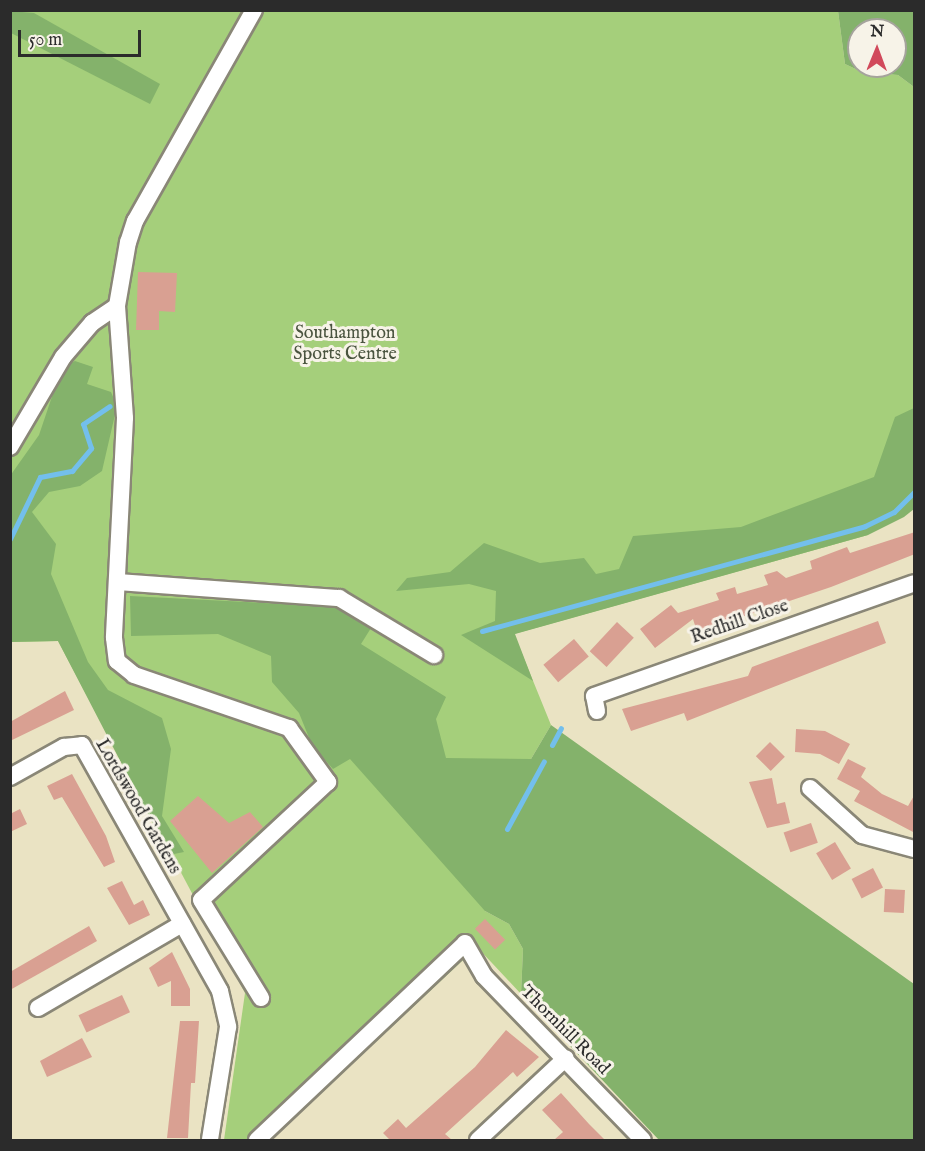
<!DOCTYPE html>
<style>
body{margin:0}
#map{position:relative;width:925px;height:1151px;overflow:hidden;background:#eae3c3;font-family:"IM FELL English",serif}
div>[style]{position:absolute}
.green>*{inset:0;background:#a5cf7b}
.forest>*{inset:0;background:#84b26b}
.stream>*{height:5px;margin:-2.5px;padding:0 2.5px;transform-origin:2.5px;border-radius:2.5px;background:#73bfec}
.building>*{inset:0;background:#d9a092;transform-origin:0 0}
.roads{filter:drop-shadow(2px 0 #8a8777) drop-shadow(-2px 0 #8a8777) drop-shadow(0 2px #8a8777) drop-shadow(0 -2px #8a8777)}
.minor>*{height:16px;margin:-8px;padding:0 8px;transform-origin:8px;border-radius:8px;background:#fff}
span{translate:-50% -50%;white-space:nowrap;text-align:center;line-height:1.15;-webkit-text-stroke:6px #f7f3e8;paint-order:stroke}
.park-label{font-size:18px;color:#4a543f}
.street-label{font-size:18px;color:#2b2b2b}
.frame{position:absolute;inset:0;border:12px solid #2b2b2b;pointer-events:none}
.north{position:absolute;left:847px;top:18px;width:60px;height:60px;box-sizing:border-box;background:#f7f3e8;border:2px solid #a5a39c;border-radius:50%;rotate:1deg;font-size:16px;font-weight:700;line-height:24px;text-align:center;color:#2b2b2b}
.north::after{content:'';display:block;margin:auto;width:21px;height:27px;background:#d1495b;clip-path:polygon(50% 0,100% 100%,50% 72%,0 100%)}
.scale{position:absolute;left:18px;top:30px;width:123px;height:27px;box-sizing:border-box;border:3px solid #2b2b2b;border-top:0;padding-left:8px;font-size:18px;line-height:21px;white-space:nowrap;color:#2b2b2b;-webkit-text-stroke:4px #f7f3e8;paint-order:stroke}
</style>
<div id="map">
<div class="green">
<i style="clip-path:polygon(10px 11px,838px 11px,845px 64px,862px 72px,898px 75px,914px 87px,914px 449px,868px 535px,514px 634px,551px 725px,531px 759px,485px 911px,509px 924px,523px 949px,521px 994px,477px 947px,271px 1140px,224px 1140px,245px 993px,58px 641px,11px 642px)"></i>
</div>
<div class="forest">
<i style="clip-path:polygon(10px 11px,34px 13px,160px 84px,150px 104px,11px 33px)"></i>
<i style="clip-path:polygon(evenodd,838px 11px,914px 11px,914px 87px,898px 75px,862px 72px,845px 64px,838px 11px,859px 30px,895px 30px,895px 66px,859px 66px,859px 30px)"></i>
<i style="clip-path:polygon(75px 361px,93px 367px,87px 384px,111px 392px,117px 406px,102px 471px,80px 486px,49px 492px,32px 512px,56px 544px,51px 574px,88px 662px,108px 690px,162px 718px,171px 749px,162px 816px,184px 852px,169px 855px,58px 641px,11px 642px,10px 476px,39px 435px,62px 367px)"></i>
<i style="clip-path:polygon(914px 408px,914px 509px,904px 517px,868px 535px,515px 634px,533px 681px,461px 635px,495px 621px,496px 591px,469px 584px,396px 591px,407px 578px,450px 572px,484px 543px,540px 563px,584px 558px,596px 574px,619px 569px,633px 536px,741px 527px,874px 477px,895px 417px)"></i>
<i style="clip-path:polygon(130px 596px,340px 607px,371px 628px,361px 644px,446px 697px,436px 719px,446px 758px,531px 759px,551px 725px,914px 984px,914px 1140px,659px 1140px,521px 994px,523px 949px,509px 924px,485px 911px,350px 759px,333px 769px,312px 745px,299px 713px,272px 682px,271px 656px,218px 634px,131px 636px)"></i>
</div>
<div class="stream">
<i style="left:10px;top:539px;width:69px;rotate:-64.2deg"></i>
<i style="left:40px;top:477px;width:33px;rotate:-11deg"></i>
<i style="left:72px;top:471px;width:30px;rotate:-50deg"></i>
<i style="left:91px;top:448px;width:25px;rotate:-108deg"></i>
<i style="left:83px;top:424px;width:32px;rotate:-34deg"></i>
<i style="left:482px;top:631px;width:397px;rotate:-15.3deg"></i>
<i style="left:865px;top:526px;width:32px;rotate:-26deg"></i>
<i style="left:894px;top:512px;width:28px;rotate:-45deg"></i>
<i style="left:552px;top:745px;width:19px;rotate:-62deg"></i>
<i style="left:507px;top:829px;width:77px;rotate:-61.4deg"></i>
</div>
<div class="building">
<i style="clip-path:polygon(138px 272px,177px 273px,175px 312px,159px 311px,159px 330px,136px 330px)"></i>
<i style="clip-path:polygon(915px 532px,915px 554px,831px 587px,697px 632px,693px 619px,655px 648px,640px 629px,671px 605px,678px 613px,719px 600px,716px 593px,735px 587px,737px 594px,768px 585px,764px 575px,777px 571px,786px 578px,812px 569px,810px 561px,847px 547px,850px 553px)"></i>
<i style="clip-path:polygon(878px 621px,886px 643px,687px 721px,684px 713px,631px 731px,622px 709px,748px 676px,752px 667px)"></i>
<i style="left:617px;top:622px;width:23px;height:40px;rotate:43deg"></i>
<i style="left:574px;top:639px;width:23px;height:40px;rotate:50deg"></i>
<i style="clip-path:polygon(65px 691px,74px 710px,10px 741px,10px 722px)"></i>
<i style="clip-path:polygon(796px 729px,825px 731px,850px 744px,839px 764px,820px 754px,795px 752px)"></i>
<i style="left:770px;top:742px;width:21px;height:20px;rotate:45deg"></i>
<i style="clip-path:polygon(848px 759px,866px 768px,861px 777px,882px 794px,908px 806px,915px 794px,915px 833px,854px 801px,860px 791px,837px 779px)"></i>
<i style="clip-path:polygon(72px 774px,106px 836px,115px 862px,104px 867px,62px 797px,54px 800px,47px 786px)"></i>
<i style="clip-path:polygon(772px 778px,777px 804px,785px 802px,790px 823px,767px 828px,749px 782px)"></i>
<i style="clip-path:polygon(198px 796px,229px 823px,250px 812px,263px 827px,212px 873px,170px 821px)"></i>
<i style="clip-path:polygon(20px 809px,27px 824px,10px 832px,10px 814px)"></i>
<i style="left:811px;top:823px;width:21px;height:29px;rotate:71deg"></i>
<i style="left:835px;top:842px;width:31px;height:22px;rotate:59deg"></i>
<i style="left:873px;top:868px;width:22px;height:24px;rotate:63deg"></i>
<i style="clip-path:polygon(122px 881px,134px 905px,143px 900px,150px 915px,129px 925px,107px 888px)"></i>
<i style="left:885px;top:889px;width:20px;height:23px;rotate:3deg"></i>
<i style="left:485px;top:919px;width:29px;height:14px;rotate:46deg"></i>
<i style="clip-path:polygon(89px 926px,97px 941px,10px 990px,10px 972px)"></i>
<i style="clip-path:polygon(172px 952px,190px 989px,190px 1006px,171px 1006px,171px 981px,158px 987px,149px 968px)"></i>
<i style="left:122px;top:995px;width:19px;height:48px;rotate:65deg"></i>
<i style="clip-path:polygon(180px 1021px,199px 1021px,195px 1083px,191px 1083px,188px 1138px,167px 1138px)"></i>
<i style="clip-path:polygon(506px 1030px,539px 1057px,517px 1077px,513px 1072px,445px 1134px,452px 1140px,390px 1140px,383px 1133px,398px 1119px,406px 1128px,475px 1067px)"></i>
<i style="clip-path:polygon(82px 1038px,92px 1057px,47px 1077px,40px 1061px)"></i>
<i style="clip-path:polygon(561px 1093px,589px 1124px,605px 1140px,554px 1140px,563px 1132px,542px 1110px)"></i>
</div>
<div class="roads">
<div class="minor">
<i style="left:254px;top:10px;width:242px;rotate:119.4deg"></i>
<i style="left:135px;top:221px;width:22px;rotate:108deg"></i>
<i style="left:128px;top:242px;width:65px;rotate:99.8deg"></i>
<i style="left:117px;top:306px;width:112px;rotate:85.9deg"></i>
<i style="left:125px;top:418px;width:220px;rotate:92.9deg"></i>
<i style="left:114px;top:638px;width:23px;rotate:83deg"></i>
<i style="left:117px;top:661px;width:22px;rotate:39deg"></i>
<i style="left:134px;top:675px;width:164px;rotate:18.9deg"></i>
<i style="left:289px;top:728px;width:67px;rotate:54.2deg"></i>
<i style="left:328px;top:782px;width:173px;rotate:137.1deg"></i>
<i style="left:201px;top:900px;width:115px;rotate:58.5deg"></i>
<i style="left:10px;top:447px;width:104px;rotate:-59.5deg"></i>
<i style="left:63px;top:357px;width:45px;rotate:-49.5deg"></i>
<i style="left:92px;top:323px;width:30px;rotate:-34deg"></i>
<i style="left:119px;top:582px;width:221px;rotate:4.2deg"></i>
<i style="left:339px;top:598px;width:111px;rotate:31deg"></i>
<i style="left:597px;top:711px;width:15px;rotate:-101deg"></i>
<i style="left:594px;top:696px;width:339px;rotate:-19.4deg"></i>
<i style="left:10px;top:777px;width:62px;rotate:-29.1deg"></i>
<i style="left:64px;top:747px;width:18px;rotate:-6deg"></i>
<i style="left:82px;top:745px;width:282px;rotate:60.7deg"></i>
<i style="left:220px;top:991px;width:37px;rotate:77deg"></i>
<i style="left:228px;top:1027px;width:114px;rotate:99.1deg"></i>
<i style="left:810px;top:788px;width:70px;rotate:42.1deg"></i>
<i style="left:862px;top:835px;width:54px;rotate:15.1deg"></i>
<i style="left:38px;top:1008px;width:167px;rotate:-30.3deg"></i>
<i style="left:257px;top:1140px;width:286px;rotate:-43.4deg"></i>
<i style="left:465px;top:943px;width:38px;rotate:60deg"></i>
<i style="left:484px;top:976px;width:228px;rotate:45.9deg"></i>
<i style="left:478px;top:1140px;width:120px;rotate:-43deg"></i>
</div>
</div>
<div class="park-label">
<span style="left:345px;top:345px">Southampton<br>Sports Centre</span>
</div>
<div class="street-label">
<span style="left:740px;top:623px;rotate:-19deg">Redhill Close</span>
<span style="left:137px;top:807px;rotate:60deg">Lordswood Gardens</span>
<span style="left:564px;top:1031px;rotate:45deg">Thornhill Road</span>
</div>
<div class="frame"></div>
<div class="north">N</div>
<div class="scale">50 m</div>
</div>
